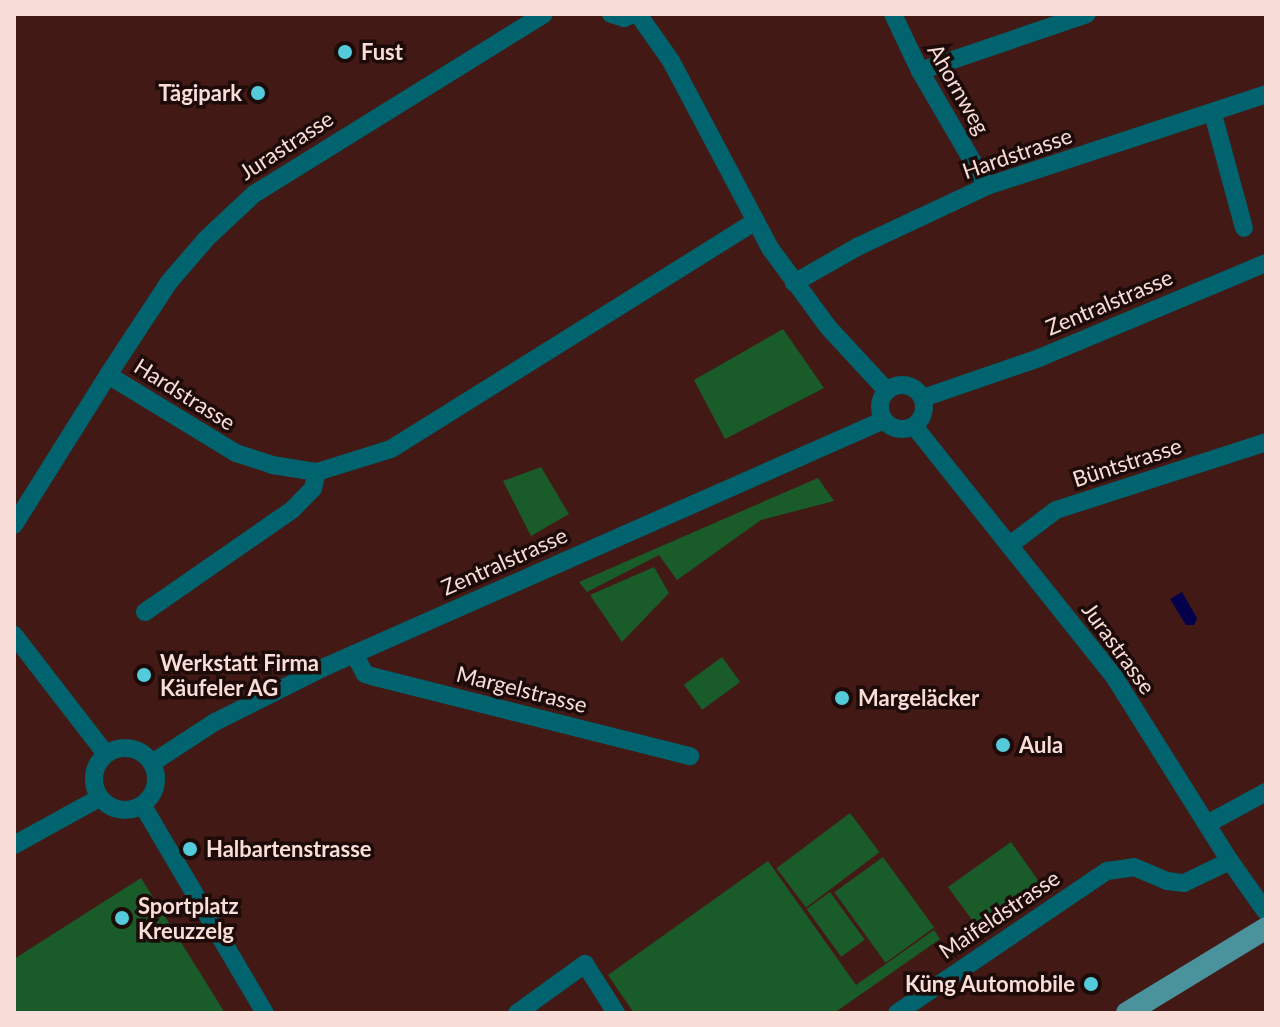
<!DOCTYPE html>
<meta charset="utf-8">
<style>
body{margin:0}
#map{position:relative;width:1280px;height:1027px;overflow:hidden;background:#421915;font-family:Lato,sans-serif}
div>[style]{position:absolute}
.green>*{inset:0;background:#195c29;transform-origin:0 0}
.water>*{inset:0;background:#04004b}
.minor>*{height:18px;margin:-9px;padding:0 9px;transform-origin:9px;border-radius:9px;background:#01636e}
.minor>.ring{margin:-9px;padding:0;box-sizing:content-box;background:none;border:18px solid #01636e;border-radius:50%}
.major>*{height:22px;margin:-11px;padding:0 11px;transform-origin:11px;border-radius:11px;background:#4a939d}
.dots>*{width:22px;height:22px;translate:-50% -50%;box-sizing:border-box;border:4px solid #1d0b09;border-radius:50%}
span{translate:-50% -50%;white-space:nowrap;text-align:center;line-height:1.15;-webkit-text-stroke:7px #1d0b09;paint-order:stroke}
.poi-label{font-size:22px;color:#f9ddd9;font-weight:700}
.left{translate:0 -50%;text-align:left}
.right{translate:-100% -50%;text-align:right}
.street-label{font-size:22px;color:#f9ddd9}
.frame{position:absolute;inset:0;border:16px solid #f9ddd9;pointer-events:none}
</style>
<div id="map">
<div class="green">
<i style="clip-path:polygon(783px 329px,824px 388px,725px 439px,694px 380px)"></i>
<i style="clip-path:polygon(541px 467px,569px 514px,531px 536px,503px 481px)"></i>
<i style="clip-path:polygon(818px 478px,834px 501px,761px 520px,677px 580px,659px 555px,587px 592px,579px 582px)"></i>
<i style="clip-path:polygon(654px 567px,669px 593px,622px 642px,590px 595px)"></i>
<i style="left:722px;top:657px;width:31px;height:47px;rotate:54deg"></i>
<i style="left:850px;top:813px;width:49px;height:92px;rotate:53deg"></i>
<i style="clip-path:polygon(1011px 842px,1042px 886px,1019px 903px,1020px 906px,980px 931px,948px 887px)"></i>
<i style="left:883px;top:857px;width:87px;height:60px;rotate:54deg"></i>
<i style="clip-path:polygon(768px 861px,856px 985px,934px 930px,940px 939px,834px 1013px,634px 1013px,608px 975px)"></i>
<i style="clip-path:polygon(141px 878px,225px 1013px,14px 1013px,14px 959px)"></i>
<i style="left:830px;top:892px;width:59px;height:29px;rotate:54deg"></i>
</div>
<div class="water">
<i style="clip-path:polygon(1182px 592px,1197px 618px,1194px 625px,1186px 625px,1170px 599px)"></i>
</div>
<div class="minor">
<i style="left:611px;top:14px;width:14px;rotate:17deg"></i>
<i style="left:624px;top:18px;width:11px;rotate:-22deg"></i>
<i style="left:638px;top:14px;width:57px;rotate:54.9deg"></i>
<i style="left:671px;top:61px;width:212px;rotate:62.1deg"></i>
<i style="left:770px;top:248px;width:98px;rotate:53.7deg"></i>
<i style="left:828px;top:327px;width:87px;rotate:47.3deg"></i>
<i style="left:893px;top:14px;width:63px;rotate:64.7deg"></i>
<i style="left:920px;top:71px;width:133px;rotate:59.8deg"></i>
<i style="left:920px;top:71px;width:176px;rotate:-18.8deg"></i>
<i style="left:1213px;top:114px;width:118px;rotate:74.8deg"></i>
<i style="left:794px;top:283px;width:73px;rotate:-29.7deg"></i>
<i style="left:857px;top:247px;width:144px;rotate:-25.1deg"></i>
<i style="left:987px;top:186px;width:294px;rotate:-18.2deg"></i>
<i style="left:108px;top:375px;width:111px;rotate:-56.7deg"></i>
<i style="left:169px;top:282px;width:58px;rotate:-49.2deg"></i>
<i style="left:207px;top:238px;width:64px;rotate:-43.1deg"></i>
<i style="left:254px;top:194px;width:341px;rotate:-31.8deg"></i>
<i class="ring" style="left:880px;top:385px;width:26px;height:26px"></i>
<i style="left:923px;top:398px;width:123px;rotate:-19deg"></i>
<i style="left:1039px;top:358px;width:246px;rotate:-22.7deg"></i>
<i style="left:914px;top:426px;width:322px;rotate:51.4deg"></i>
<i style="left:1115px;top:678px;width:216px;rotate:57.9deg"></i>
<i style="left:1230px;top:861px;width:62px;rotate:54.8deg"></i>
<i style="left:14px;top:525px;width:177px;rotate:-57.9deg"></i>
<i style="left:108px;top:375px;width:150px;rotate:31.4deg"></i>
<i style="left:236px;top:453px;width:38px;rotate:18deg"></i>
<i style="left:272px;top:465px;width:46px;rotate:8.8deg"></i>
<i style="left:317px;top:472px;width:77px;rotate:-17.3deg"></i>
<i style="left:391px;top:449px;width:430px;rotate:-32deg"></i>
<i style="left:1011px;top:544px;width:56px;rotate:-37.1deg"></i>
<i style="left:1056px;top:510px;width:221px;rotate:-17.9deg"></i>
<i style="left:145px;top:612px;width:180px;rotate:-34.8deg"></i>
<i style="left:293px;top:509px;width:29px;rotate:-46deg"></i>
<i style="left:313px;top:488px;width:16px;rotate:-76deg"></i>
<i style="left:14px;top:635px;width:150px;rotate:52.3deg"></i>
<i style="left:354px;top:654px;width:23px;rotate:61deg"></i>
<i style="left:365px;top:674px;width:10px;rotate:17deg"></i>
<i style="left:375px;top:677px;width:325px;rotate:14.1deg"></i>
<i class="ring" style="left:94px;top:748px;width:44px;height:44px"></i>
<i style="left:152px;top:763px;width:75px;rotate:-33.1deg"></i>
<i style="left:215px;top:722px;width:125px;rotate:-26.6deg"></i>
<i style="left:327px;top:666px;width:609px;rotate:-23.83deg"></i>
<i style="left:143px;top:806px;width:240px;rotate:59.5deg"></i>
<i style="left:1207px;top:824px;width:67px;rotate:-28.5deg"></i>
<i style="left:14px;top:845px;width:97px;rotate:-28.9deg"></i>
<i style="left:517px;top:1013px;width:84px;rotate:-35.8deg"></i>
<i style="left:585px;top:964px;width:58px;rotate:57.7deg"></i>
<i style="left:897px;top:1013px;width:254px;rotate:-34.1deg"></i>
<i style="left:1107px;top:871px;width:27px;rotate:-8deg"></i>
<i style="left:1134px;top:867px;width:36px;rotate:23deg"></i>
<i style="left:1167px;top:881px;width:17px;rotate:7deg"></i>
<i style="left:1184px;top:883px;width:51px;rotate:-25.6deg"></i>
</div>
<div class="major">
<i style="left:1127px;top:1013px;width:163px;rotate:-31.4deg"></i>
</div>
<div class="dots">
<i style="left:345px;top:52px;background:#53cbdb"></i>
<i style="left:258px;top:93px;background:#53cbdb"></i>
<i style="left:144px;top:675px;background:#53cbdb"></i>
<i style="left:842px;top:698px;background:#53cbdb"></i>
<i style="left:1003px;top:745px;background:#53cbdb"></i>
<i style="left:190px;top:849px;background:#53cbdb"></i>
<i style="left:122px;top:918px;background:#53cbdb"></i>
<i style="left:1091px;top:984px;background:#53cbdb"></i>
</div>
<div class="poi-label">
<span class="left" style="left:361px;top:52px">Fust</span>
<span class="right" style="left:242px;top:93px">Tägipark</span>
<span class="left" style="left:160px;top:675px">Werkstatt Firma<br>Käufeler AG</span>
<span class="left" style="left:858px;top:698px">Margeläcker</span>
<span class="left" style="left:1019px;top:745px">Aula</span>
<span class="left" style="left:206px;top:849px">Halbartenstrasse</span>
<span class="left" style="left:138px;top:918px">Sportplatz<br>Kreuzzelg</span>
<span class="right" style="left:1075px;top:984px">Küng Automobile</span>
</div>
<div class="street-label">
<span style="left:959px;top:89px;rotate:60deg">Ahornweg</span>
<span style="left:286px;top:145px;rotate:-33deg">Jurastrasse</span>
<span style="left:1017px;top:153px;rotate:-19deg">Hardstrasse</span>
<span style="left:1109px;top:302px;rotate:-23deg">Zentralstrasse</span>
<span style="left:185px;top:394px;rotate:32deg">Hardstrasse</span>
<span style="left:1127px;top:462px;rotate:-18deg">Büntstrasse</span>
<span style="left:504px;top:561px;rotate:-24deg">Zentralstrasse</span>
<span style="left:1119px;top:648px;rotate:54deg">Jurastrasse</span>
<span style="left:522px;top:689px;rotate:14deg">Margelstrasse</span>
<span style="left:999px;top:914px;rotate:-34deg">Maifeldstrasse</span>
</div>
<div class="frame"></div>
</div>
